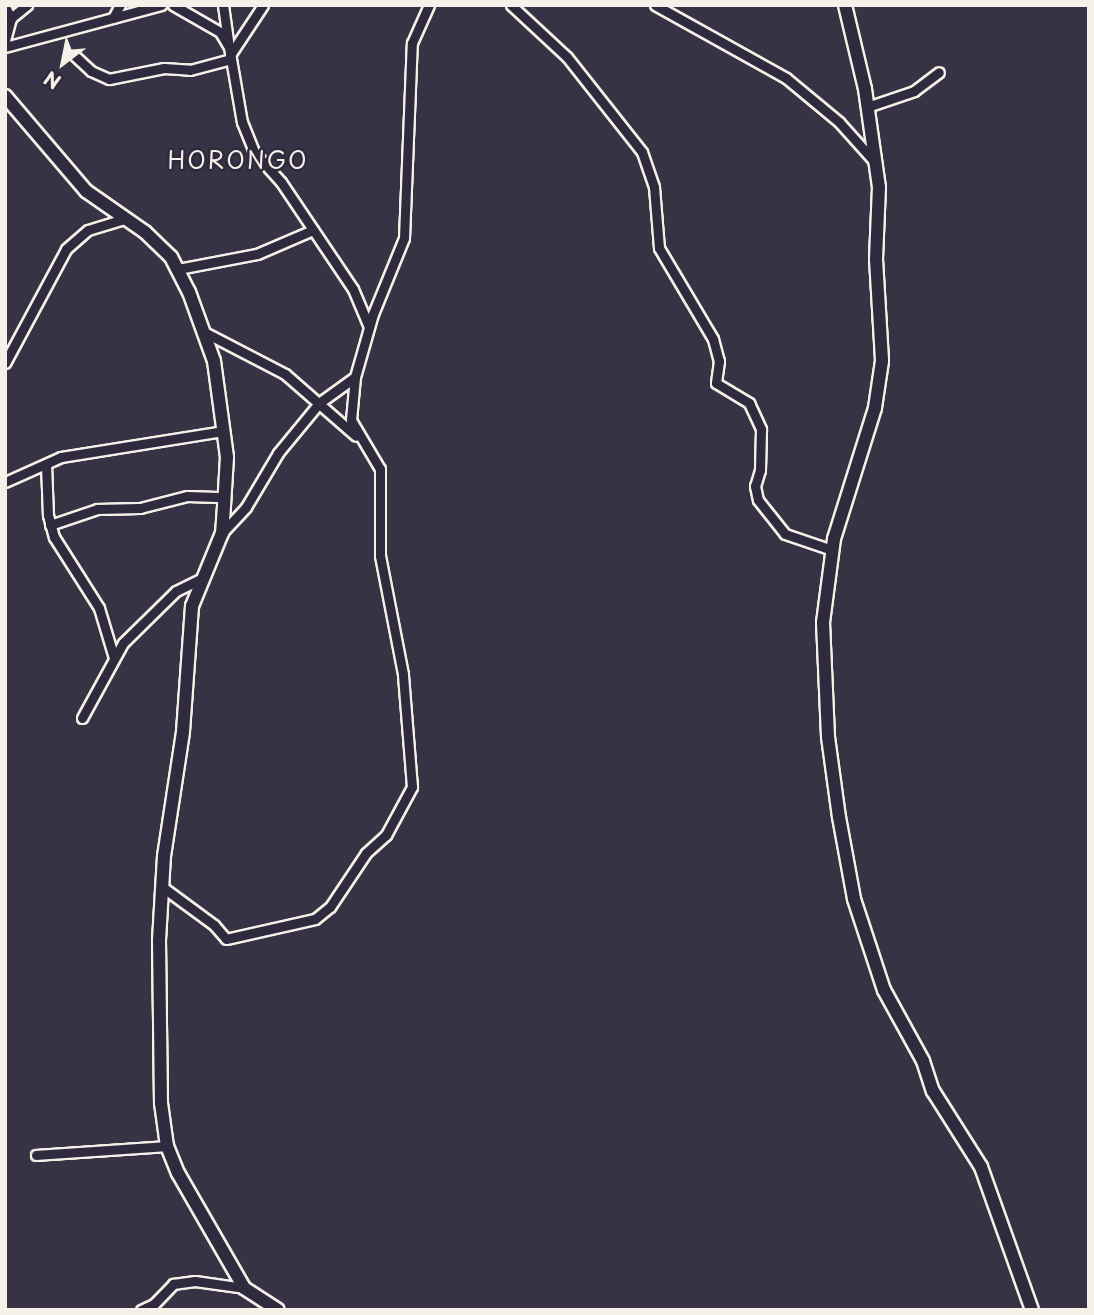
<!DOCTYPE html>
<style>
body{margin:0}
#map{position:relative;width:1094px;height:1315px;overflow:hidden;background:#373244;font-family:"Playpen Sans",sans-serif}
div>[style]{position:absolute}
.stream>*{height:2.5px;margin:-1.25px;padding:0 1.25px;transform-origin:1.25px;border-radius:1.25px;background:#726e77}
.roads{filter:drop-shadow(2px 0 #f4f1e8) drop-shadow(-2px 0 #f4f1e8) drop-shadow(0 2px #f4f1e8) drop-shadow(0 -2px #f4f1e8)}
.street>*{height:9px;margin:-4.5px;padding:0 4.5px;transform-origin:4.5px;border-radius:4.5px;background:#2f2a3d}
.secondary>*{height:12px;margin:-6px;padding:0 6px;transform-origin:6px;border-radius:6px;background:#2f2a3d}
span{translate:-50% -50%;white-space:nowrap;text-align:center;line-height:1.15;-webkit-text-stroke:5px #2f2a3d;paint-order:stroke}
.quarter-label{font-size:23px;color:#f4f1e8;letter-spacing:2px}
.frame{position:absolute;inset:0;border:7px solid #f4f1e8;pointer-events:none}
.north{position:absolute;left:28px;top:28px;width:70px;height:70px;-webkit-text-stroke:5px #2f2a3d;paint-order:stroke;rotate:212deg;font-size:19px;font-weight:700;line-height:28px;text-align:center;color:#f4f1e8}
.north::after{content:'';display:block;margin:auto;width:24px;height:32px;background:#f4f1e8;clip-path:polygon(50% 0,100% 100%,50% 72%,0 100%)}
</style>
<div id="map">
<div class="stream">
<i style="left:5px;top:630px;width:18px;rotate:90deg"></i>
</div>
<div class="roads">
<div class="street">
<i style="left:173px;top:5px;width:54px;rotate:29.9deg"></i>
<i style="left:220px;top:32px;width:17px;rotate:59deg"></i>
<i style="left:229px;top:47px;width:76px;rotate:80.2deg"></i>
<i style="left:242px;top:122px;width:32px;rotate:68deg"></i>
<i style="left:254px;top:152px;width:40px;rotate:48deg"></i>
<i style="left:281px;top:182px;width:129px;rotate:56.1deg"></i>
<i style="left:353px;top:289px;width:41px;rotate:67.2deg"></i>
<i style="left:223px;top:5px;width:37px;rotate:82deg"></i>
<i style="left:511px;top:5px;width:76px;rotate:42.9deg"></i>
<i style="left:567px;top:57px;width:121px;rotate:51.7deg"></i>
<i style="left:642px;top:152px;width:37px;rotate:71deg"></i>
<i style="left:654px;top:187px;width:61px;rotate:85.3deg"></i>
<i style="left:659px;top:248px;width:106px;rotate:59.3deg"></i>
<i style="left:713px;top:339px;width:23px;rotate:75deg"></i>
<i style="left:719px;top:361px;width:22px;rotate:98deg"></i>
<i style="left:716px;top:383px;width:39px;rotate:31deg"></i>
<i style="left:749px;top:403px;width:29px;rotate:65deg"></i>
<i style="left:761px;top:429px;width:41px;rotate:91.4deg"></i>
<i style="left:760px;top:470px;width:17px;rotate:107deg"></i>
<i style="left:755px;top:486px;width:14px;rotate:78deg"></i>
<i style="left:758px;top:500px;width:43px;rotate:51.5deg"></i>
<i style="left:785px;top:534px;width:50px;rotate:18.8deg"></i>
<i style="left:655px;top:5px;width:150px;rotate:29.1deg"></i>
<i style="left:786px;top:78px;width:69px;rotate:39.7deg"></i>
<i style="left:839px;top:122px;width:52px;rotate:48.1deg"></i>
<i style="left:5px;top:7px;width:13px;rotate:61deg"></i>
<i style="left:11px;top:18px;width:24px;rotate:105deg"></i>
<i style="left:11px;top:18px;width:21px;rotate:-39deg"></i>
<i style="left:113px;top:18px;width:15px;rotate:-62deg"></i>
<i style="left:5px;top:47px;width:162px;rotate:-15.1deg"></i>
<i style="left:230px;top:55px;width:60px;rotate:-56.6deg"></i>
<i style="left:75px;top:56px;width:22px;rotate:43deg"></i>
<i style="left:91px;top:71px;width:20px;rotate:24deg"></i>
<i style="left:109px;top:79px;width:56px;rotate:-11.3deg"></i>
<i style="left:164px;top:68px;width:26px;rotate:4deg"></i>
<i style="left:190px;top:70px;width:42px;rotate:-15deg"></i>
<i style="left:867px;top:107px;width:50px;rotate:-18.8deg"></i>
<i style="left:914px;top:91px;width:31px;rotate:-37deg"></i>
<i style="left:178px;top:269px;width:80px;rotate:-10.8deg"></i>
<i style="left:257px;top:254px;width:61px;rotate:-23.2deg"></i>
<i style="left:206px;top:333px;width:89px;rotate:27.4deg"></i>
<i style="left:285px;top:374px;width:94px;rotate:41.1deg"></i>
<i style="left:5px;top:363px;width:129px;rotate:-61.8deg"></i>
<i style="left:66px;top:249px;width:29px;rotate:-41deg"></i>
<i style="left:88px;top:230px;width:38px;rotate:-17deg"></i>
<i style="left:46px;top:464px;width:51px;rotate:87.8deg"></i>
<i style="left:48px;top:515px;width:23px;rotate:75deg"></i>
<i style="left:54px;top:537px;width:84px;rotate:57.6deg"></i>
<i style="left:99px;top:608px;width:52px;rotate:73.3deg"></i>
<i style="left:5px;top:482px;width:61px;rotate:-24.1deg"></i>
<i style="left:61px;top:457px;width:165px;rotate:-9.1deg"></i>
<i style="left:50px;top:525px;width:50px;rotate:-18.8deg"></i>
<i style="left:97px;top:509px;width:43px;rotate:-1.3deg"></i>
<i style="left:140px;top:508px;width:49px;rotate:-14.3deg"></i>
<i style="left:187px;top:496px;width:38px;rotate:2deg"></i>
<i style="left:222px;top:533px;width:35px;rotate:-47deg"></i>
<i style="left:246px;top:507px;width:63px;rotate:-59.3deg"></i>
<i style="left:278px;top:453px;width:65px;rotate:-50.6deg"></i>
<i style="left:319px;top:403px;width:44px;rotate:-35.8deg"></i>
<i style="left:355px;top:377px;width:66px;rotate:-74.1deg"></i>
<i style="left:373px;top:314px;width:82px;rotate:-67.8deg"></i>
<i style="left:404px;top:238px;width:195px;rotate:-87.7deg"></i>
<i style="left:412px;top:43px;width:42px;rotate:-65.9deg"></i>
<i style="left:82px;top:718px;width:85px;rotate:-61.3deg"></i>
<i style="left:123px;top:643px;width:74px;rotate:-44.5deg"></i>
<i style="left:176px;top:591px;width:30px;rotate:-26deg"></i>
<i style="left:161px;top:886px;width:66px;rotate:36.3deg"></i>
<i style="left:214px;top:925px;width:18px;rotate:49deg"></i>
<i style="left:226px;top:939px;width:91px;rotate:-12.7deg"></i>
<i style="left:315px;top:919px;width:19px;rotate:-39deg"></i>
<i style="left:330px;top:907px;width:65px;rotate:-56.3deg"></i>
<i style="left:366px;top:853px;width:27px;rotate:-42deg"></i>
<i style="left:386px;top:835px;width:55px;rotate:-61.6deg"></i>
<i style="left:412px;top:787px;width:113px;rotate:-94.6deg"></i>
<i style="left:403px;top:674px;width:120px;rotate:-101deg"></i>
<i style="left:380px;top:556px;width:87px;rotate:-90deg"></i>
<i style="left:380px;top:469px;width:57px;rotate:-120.6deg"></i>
<i style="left:351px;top:420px;width:43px;rotate:-84.7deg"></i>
<i style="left:36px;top:1155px;width:131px;rotate:-3.9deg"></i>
<i style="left:141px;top:1310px;width:14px;rotate:-25deg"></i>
<i style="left:154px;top:1304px;width:28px;rotate:-46deg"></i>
<i style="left:173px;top:1284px;width:22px;rotate:-8deg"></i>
<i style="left:195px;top:1281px;width:49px;rotate:8.1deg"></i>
</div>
<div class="secondary">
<i style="left:845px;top:5px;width:86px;rotate:76.6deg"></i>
<i style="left:865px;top:89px;width:99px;rotate:81.9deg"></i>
<i style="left:879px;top:187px;width:72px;rotate:92.4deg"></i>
<i style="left:876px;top:259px;width:102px;rotate:86.6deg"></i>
<i style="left:882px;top:361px;width:48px;rotate:98.5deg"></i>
<i style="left:875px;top:408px;width:137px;rotate:107.4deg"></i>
<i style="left:834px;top:539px;width:84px;rotate:97.5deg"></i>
<i style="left:823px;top:622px;width:115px;rotate:87.5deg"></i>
<i style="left:828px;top:737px;width:81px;rotate:82.2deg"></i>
<i style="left:839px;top:817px;width:83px;rotate:79.6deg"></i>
<i style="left:854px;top:899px;width:96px;rotate:71.8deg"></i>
<i style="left:884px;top:990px;width:81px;rotate:61.2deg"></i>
<i style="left:923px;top:1061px;width:32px;rotate:72deg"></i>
<i style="left:933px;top:1091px;width:90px;rotate:57.7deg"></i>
<i style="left:981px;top:1167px;width:152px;rotate:70.4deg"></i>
<i style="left:5px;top:96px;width:125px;rotate:49.5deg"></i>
<i style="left:86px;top:191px;width:72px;rotate:34.8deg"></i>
<i style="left:145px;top:232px;width:36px;rotate:44deg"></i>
<i style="left:171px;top:257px;width:39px;rotate:63deg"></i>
<i style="left:189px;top:292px;width:73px;rotate:70.1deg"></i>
<i style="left:214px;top:361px;width:97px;rotate:82.3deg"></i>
<i style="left:227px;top:457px;width:49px;rotate:93.5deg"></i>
<i style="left:224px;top:506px;width:27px;rotate:94deg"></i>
<i style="left:222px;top:533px;width:79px;rotate:112.3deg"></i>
<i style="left:192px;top:606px;width:126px;rotate:94.1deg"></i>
<i style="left:183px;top:732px;width:125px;rotate:98.7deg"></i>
<i style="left:164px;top:856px;width:84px;rotate:93.4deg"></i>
<i style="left:159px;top:940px;width:163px;rotate:89.3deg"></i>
<i style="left:161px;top:1103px;width:43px;rotate:82.1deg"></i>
<i style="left:167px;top:1146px;width:29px;rotate:68deg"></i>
<i style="left:178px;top:1173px;width:133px;rotate:60.1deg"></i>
<i style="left:244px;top:1288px;width:40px;rotate:32.9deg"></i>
</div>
</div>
<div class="quarter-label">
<span style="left:238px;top:160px">HORONGO</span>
</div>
<div class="frame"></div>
<div class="north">N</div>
</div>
